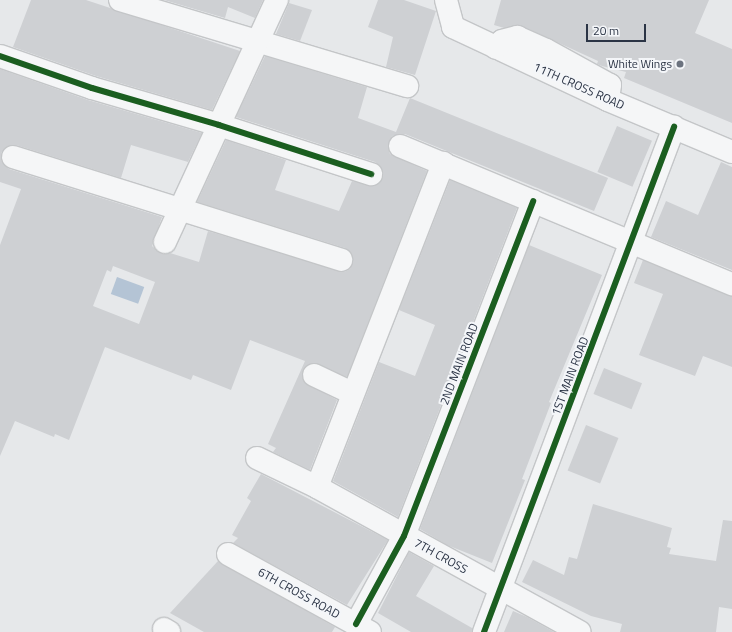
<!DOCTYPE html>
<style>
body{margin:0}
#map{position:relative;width:732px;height:632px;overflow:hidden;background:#e6e8ea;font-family:"Titillium Web",sans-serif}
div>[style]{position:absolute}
.water>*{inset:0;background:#b4c4d5;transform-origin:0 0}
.building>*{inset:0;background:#ced0d3;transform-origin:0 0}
.roads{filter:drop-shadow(1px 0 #c4c6c8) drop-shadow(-1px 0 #c4c6c8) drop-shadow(0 1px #c4c6c8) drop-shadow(0 -1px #c4c6c8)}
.street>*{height:22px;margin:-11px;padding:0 11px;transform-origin:11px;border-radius:11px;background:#f5f6f7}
.cycleway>*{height:6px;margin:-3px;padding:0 3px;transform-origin:3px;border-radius:3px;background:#1b5e20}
.dots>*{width:11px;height:11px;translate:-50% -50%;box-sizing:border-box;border:2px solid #f4f6f9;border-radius:50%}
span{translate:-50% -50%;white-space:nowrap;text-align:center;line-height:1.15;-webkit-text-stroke:4px #f4f6f9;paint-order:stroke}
.poi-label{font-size:12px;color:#2b3445}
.right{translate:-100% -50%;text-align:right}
.street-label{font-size:12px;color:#2b3445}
.scale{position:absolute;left:586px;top:24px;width:60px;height:18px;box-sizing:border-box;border:2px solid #2b3445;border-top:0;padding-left:5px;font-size:12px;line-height:14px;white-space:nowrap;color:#2b3445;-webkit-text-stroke:3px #f4f6f9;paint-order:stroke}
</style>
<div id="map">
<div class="water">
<i style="left:117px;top:277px;width:29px;height:18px;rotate:20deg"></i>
</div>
<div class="building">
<i style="clip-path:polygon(31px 0,86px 0,240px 51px,212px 110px,96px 76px,13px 47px)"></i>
<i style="clip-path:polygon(164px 0,263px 0,255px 18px,228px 7px,225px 18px)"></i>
<i style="clip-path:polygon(378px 0,404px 0,436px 11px,415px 75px,386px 67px,393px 37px,368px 27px)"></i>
<i style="clip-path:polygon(501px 0,709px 0,695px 33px,732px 49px,732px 123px,624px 78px,626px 72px,602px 66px,597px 64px,598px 61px,522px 26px,504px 28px,494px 25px)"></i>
<i style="clip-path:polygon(289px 3px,312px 10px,300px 41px,276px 34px)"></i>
<i style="clip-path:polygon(evenodd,265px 56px,367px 87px,358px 118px,396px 132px,410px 98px,608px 178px,594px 211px,405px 134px,392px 136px,388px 147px,390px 154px,427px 171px,347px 377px,313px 363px,303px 370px,304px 382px,337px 400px,310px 470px,273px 452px,276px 448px,268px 444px,305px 361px,250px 340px,231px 390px,193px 375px,191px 380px,105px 347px,69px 440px,55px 434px,54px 437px,15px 421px,0 456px,0 245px,21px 189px,0 182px,0 69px,88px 100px,202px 133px,188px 162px,131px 145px,121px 178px,16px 145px,10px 145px,1px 153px,1px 160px,9px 169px,162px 217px,152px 246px,160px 253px,170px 253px,199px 262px,208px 231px,344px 272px,350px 269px,353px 258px,345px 248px,197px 202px,226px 140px,286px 160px,275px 190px,339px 211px,352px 181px,373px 186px,383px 178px,383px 171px,375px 162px,236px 117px,265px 56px,113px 266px,155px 282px,139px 324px,93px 306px,107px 270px,111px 272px,113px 266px)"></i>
<i style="left:617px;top:126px;width:38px;height:50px;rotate:23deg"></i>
<i style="clip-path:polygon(721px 162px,732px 167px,732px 270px,651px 237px,666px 201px,698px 215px)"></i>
<i style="clip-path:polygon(450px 180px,517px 208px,398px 517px,333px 481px,379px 362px,415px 376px,435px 325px,399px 310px)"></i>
<i style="clip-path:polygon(529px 245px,602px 275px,549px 402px,551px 403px,522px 479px,525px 480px,492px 563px,447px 545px,420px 529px)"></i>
<i style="clip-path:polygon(643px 260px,732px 296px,732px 367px,703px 356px,695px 376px,639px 355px,663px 294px,634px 283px)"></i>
<i style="left:604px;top:368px;width:41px;height:28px;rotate:22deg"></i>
<i style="left:586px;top:425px;width:35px;height:49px;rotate:22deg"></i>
<i style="clip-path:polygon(261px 474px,388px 540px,347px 605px,233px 543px,238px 538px,232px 535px,251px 501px,247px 498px)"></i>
<i style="clip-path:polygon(593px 504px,672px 528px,667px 547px,671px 548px,669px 554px,716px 561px,723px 520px,732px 521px,732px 609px,719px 607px,716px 632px,620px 632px,622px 624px,591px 616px,522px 582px,533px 560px,564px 575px,569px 557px,577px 559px)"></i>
<i style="clip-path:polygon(409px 552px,434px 566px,416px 596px,472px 628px,472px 632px,411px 632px,378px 613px)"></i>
<i style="clip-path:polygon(218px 561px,335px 627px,332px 632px,204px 632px,170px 613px)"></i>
<i style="clip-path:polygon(513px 611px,527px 617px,554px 632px,504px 632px)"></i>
</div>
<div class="roads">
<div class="street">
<i style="left:120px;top:0;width:300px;rotate:16.7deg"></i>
<i style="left:446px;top:0;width:28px;rotate:75deg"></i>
<i style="left:453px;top:27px;width:171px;rotate:25.2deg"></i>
<i style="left:608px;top:100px;width:134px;rotate:22.8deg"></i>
<i style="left:496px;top:48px;width:9px;rotate:-49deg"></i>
<i style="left:502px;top:41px;width:16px;rotate:-15deg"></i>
<i style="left:517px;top:37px;width:32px;rotate:24deg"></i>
<i style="left:546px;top:50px;width:73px;rotate:28.7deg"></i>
<i style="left:610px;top:85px;width:15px;rotate:98deg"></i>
<i style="left:0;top:56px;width:97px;rotate:19.2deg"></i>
<i style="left:92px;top:88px;width:132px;rotate:16.2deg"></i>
<i style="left:219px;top:125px;width:160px;rotate:17.9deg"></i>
<i style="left:400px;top:146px;width:360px;rotate:22.6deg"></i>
<i style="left:13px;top:157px;width:344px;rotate:17.4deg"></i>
<i style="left:165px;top:242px;width:267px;rotate:-65.2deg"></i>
<i style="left:314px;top:375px;width:42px;rotate:25.3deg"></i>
<i style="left:257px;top:458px;width:67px;rotate:25.8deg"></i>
<i style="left:317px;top:487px;width:300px;rotate:28.9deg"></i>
<i style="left:317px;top:487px;width:348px;rotate:-68.7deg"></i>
<i style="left:228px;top:554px;width:162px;rotate:28.8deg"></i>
<i style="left:356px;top:624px;width:100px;rotate:-61.4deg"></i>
<i style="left:404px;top:536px;width:359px;rotate:-68.9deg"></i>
<i style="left:164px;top:629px;width:6px;rotate:31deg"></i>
<i style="left:484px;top:632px;width:540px;rotate:-69.38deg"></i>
</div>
</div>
<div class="cycleway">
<i style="left:0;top:56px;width:97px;rotate:19.2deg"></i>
<i style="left:92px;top:88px;width:132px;rotate:16.2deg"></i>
<i style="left:219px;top:125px;width:160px;rotate:17.9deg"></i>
<i style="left:356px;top:624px;width:100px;rotate:-61.4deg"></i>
<i style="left:404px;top:536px;width:359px;rotate:-68.9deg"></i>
<i style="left:484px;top:632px;width:540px;rotate:-69.38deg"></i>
</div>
<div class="dots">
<i style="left:680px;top:64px;background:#6c737f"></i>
</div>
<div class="poi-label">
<span class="right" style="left:672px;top:64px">White Wings</span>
</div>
<div class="street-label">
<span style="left:579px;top:86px;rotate:24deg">11TH CROSS ROAD</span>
<span style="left:459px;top:364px;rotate:-69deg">2ND MAIN ROAD</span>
<span style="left:570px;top:376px;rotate:-69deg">1ST MAIN ROAD</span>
<span style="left:441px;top:556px;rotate:29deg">7TH CROSS</span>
<span style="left:299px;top:593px;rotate:29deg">6TH CROSS ROAD</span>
</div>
<div class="scale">20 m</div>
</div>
